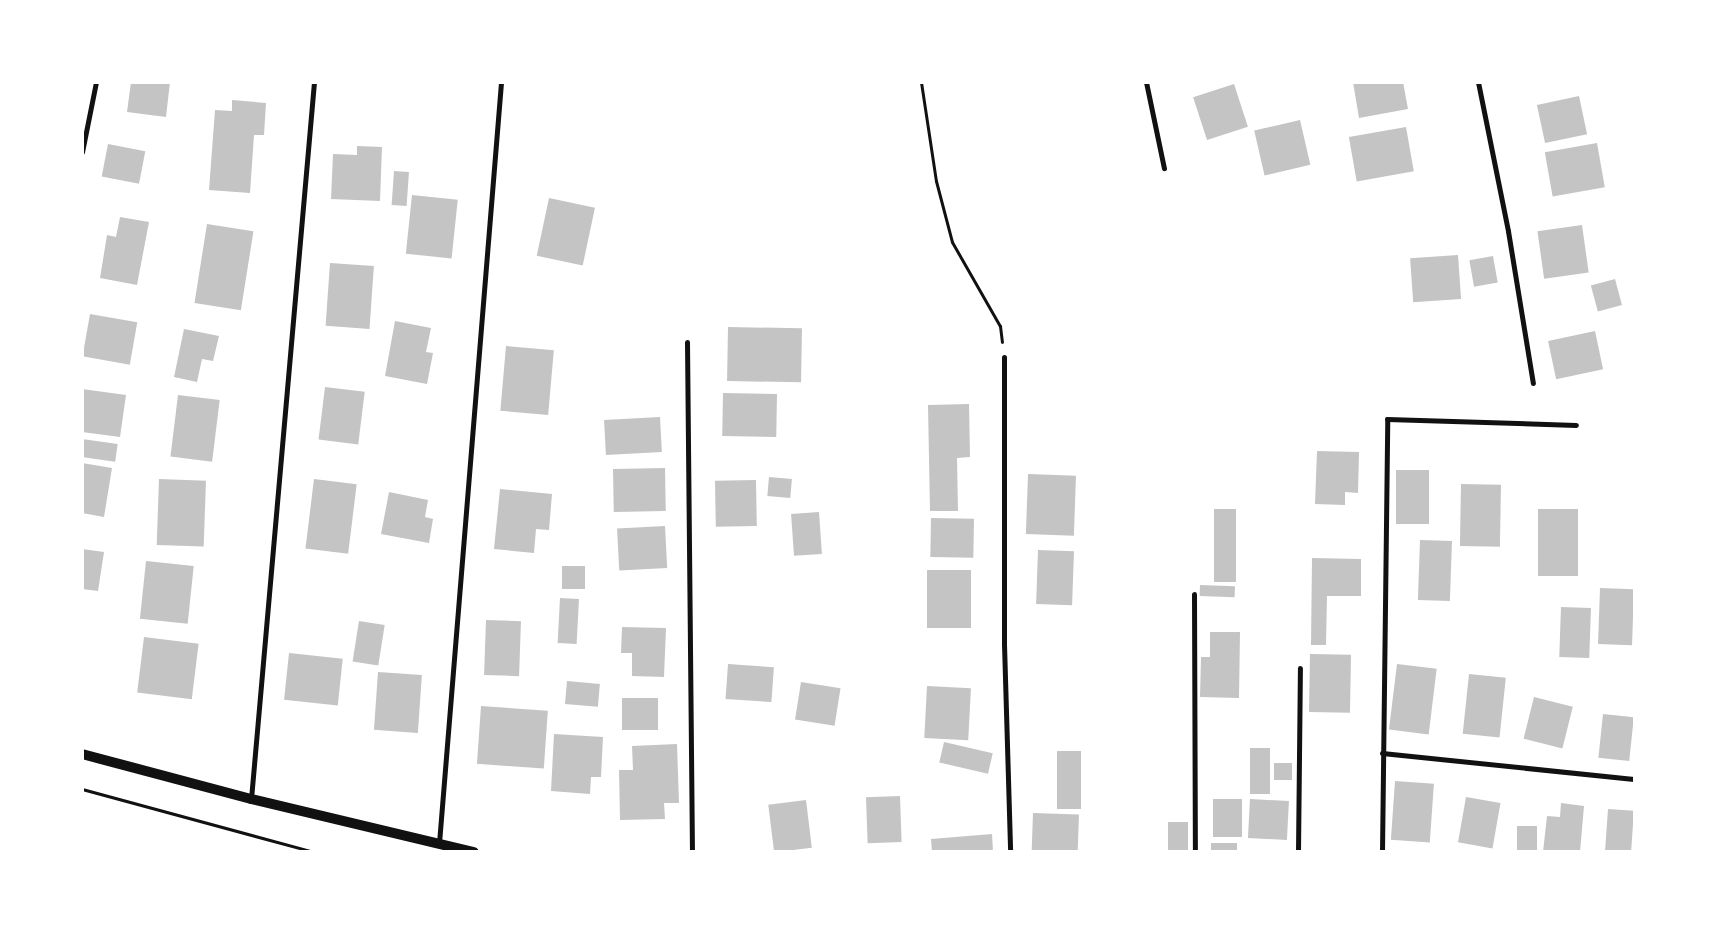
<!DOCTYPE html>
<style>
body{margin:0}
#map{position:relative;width:1717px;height:934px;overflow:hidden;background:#fff;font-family:Rubik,sans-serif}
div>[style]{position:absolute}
.building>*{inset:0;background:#c4c4c4;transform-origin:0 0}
.path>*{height:3px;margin:-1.5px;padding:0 1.5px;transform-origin:1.5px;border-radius:1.5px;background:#111}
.minor>*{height:5px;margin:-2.5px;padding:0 2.5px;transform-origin:2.5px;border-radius:2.5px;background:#111}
.secondary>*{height:10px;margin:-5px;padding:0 5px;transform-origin:5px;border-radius:5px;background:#111}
span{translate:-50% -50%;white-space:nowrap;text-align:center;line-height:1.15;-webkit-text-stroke:4px #fff;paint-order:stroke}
.frame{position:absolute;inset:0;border:84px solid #fff;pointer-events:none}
</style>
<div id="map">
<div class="building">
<i style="clip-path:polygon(131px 82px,170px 82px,166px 117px,127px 112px)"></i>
<i style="clip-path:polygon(1353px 82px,1403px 82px,1408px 109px,1359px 118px)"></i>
<i style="left:1234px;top:84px;width:45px;height:43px;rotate:72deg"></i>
<i style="left:1579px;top:96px;width:39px;height:43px;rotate:78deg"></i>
<i style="clip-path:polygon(232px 100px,266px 103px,264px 135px,254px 135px,250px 193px,209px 190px,215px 110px,232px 111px)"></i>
<i style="left:1300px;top:120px;width:46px;height:47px;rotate:77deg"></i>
<i style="left:1406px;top:127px;width:45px;height:58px;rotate:80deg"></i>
<i style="left:1597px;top:143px;width:45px;height:53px;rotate:80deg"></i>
<i style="left:108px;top:144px;width:38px;height:33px;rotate:11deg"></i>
<i style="clip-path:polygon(357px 146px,382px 147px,380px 201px,331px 199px,333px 154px,357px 155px)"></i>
<i style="left:394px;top:171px;width:15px;height:34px;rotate:4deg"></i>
<i style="left:412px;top:195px;width:46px;height:59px;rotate:6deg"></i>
<i style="left:549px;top:198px;width:47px;height:59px;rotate:12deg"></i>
<i style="clip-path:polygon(120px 217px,149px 222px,137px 285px,100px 278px,107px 235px,116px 237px)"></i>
<i style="left:207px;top:224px;width:47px;height:80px;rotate:9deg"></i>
<i style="left:1582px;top:225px;width:48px;height:45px;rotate:82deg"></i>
<i style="left:1458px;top:255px;width:44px;height:48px;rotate:86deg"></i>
<i style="left:1493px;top:256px;width:27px;height:24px;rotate:80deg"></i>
<i style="left:330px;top:263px;width:44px;height:63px;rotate:4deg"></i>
<i style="left:1615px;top:279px;width:27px;height:25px;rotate:75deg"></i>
<i style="left:90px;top:314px;width:48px;height:43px;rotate:10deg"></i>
<i style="clip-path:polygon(395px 321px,431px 328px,426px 352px,433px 353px,427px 384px,385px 376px)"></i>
<i style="left:728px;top:327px;width:74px;height:54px;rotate:1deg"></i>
<i style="clip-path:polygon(184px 329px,219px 336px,213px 361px,202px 359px,197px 382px,174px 377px)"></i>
<i style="left:1595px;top:331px;width:39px;height:48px;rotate:78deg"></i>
<i style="left:506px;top:346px;width:48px;height:65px;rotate:5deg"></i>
<i style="left:325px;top:387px;width:40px;height:53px;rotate:7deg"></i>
<i style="clip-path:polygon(82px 389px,126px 395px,120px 437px,82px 432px)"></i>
<i style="left:723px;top:393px;width:54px;height:43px;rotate:1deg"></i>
<i style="left:178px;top:395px;width:42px;height:62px;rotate:7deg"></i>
<i style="clip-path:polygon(969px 404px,970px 457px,957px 458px,958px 511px,930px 511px,928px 405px)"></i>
<i style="left:660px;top:417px;width:35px;height:56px;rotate:87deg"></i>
<i style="left:82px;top:439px;width:36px;height:18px;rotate:8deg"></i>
<i style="clip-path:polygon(1317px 451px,1359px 452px,1358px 493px,1345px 492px,1345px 505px,1315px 504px)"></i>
<i style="clip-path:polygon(82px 463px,112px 468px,104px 517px,82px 513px)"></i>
<i style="left:665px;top:468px;width:43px;height:52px;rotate:89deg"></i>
<i style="left:1396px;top:470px;width:33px;height:54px"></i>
<i style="left:1028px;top:474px;width:48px;height:60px;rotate:2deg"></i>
<i style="left:769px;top:477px;width:23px;height:19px;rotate:5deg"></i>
<i style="left:159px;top:479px;width:47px;height:66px;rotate:2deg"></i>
<i style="left:314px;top:479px;width:43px;height:70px;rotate:7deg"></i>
<i style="left:756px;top:480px;width:46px;height:41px;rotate:89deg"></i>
<i style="left:1461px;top:484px;width:40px;height:62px;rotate:1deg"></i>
<i style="clip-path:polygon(500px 489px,552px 494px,549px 530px,536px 529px,534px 553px,494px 549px)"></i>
<i style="clip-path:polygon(389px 492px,428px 500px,425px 517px,433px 519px,429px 543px,381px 534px)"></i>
<i style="left:1214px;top:509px;width:22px;height:73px"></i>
<i style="left:1538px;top:509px;width:40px;height:67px"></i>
<i style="left:819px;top:512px;width:42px;height:28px;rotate:86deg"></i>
<i style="left:931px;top:518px;width:43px;height:39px;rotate:1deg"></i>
<i style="left:665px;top:526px;width:42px;height:48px;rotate:87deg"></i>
<i style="left:1420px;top:540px;width:32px;height:60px;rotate:2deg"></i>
<i style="clip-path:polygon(82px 549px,104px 552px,98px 591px,82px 589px)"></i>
<i style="left:1038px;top:550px;width:36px;height:54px;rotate:2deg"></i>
<i style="clip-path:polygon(1312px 558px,1361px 559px,1361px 596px,1327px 596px,1326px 645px,1311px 645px)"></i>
<i style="left:146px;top:561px;width:48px;height:58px;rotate:6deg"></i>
<i style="left:562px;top:566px;width:23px;height:23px"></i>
<i style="left:927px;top:570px;width:44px;height:58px"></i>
<i style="left:1200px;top:585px;width:35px;height:11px;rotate:2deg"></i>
<i style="left:1600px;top:588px;width:34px;height:56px;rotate:2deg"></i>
<i style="left:560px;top:598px;width:19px;height:45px;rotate:3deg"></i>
<i style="left:1561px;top:607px;width:30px;height:50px;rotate:2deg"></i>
<i style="left:486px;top:620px;width:35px;height:55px;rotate:2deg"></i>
<i style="left:359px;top:621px;width:26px;height:41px;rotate:9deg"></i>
<i style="clip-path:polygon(622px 627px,666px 628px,664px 677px,632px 676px,632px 653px,621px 653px)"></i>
<i style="clip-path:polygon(1210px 632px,1240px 632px,1239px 698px,1200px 697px,1201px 657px,1210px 657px)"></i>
<i style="left:144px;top:637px;width:55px;height:56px;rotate:7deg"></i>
<i style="left:289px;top:653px;width:54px;height:47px;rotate:6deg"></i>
<i style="left:1310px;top:654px;width:41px;height:58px;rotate:1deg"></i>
<i style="left:728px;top:664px;width:46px;height:35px;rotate:4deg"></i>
<i style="left:1397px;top:664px;width:40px;height:66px;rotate:7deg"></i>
<i style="left:378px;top:672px;width:44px;height:58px;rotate:4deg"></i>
<i style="left:1469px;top:674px;width:37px;height:60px;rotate:6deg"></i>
<i style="left:567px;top:681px;width:33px;height:23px;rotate:5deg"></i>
<i style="left:801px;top:682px;width:40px;height:38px;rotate:9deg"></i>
<i style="left:927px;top:686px;width:44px;height:52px;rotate:3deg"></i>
<i style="left:1534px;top:697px;width:40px;height:43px;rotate:14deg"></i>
<i style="left:622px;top:698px;width:36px;height:32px"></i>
<i style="left:481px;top:706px;width:67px;height:58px;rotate:4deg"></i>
<i style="left:1603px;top:714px;width:31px;height:44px;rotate:6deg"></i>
<i style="clip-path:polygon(554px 734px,603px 737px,601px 777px,591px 777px,590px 794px,551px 791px)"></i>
<i style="left:944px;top:742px;width:50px;height:21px;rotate:13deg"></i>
<i style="clip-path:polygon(677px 744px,679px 803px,664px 803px,665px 819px,620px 820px,619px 770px,633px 770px,632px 746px)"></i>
<i style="left:1250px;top:748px;width:20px;height:46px"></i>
<i style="left:1057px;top:751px;width:24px;height:58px"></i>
<i style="left:1274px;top:763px;width:18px;height:17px"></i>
<i style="left:1395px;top:781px;width:39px;height:59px;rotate:4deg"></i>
<i style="left:900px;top:796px;width:46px;height:34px;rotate:88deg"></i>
<i style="left:1466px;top:797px;width:35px;height:46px;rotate:10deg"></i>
<i style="left:1213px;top:799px;width:29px;height:38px"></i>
<i style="left:1250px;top:799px;width:39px;height:39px;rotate:3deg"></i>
<i style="left:806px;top:800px;width:48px;height:38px;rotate:83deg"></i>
<i style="clip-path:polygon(1561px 803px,1584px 806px,1580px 852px,1543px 852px,1547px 816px,1560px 817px)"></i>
<i style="left:1608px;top:809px;width:26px;height:43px;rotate:4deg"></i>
<i style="left:1033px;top:813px;width:46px;height:39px;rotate:2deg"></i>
<i style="left:1168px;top:822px;width:20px;height:30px"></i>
<i style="left:1517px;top:826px;width:20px;height:26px"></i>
<i style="clip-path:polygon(992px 834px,993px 852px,932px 852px,931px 839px)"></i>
<i style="left:1211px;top:843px;width:26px;height:9px"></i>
</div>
<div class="path">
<i style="left:921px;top:82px;width:100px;rotate:81.4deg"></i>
<i style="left:936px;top:181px;width:63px;rotate:75.3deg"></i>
<i style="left:952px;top:242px;width:97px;rotate:60.3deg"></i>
<i style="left:1000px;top:326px;width:16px;rotate:83deg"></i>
<i style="left:82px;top:789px;width:240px;rotate:15.2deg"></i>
</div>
<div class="minor">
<i style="left:1146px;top:82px;width:88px;rotate:78.2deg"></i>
<i style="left:1478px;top:82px;width:152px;rotate:78.6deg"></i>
<i style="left:1508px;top:231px;width:154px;rotate:80.7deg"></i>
<i style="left:82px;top:152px;width:71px;rotate:-78.7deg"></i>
<i style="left:687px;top:342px;width:510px;rotate:89.44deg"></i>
<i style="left:1004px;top:357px;width:287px;rotate:90deg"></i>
<i style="left:1004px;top:644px;width:208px;rotate:88.3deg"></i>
<i style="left:1194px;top:594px;width:258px;rotate:89.8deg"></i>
<i style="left:1382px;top:753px;width:253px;rotate:5.9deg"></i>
<i style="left:251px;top:799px;width:720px;rotate:-84.98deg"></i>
<i style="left:439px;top:843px;width:764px;rotate:-85.34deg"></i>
<i style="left:1298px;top:852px;width:184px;rotate:-89.4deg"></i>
<i style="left:1382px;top:852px;width:433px;rotate:-89.3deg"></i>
<i style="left:1387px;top:419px;width:189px;rotate:1.8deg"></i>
</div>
<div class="secondary">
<i style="left:82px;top:754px;width:175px;rotate:14.9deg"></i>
<i style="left:251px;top:799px;width:229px;rotate:13.4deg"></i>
</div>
<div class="frame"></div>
</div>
